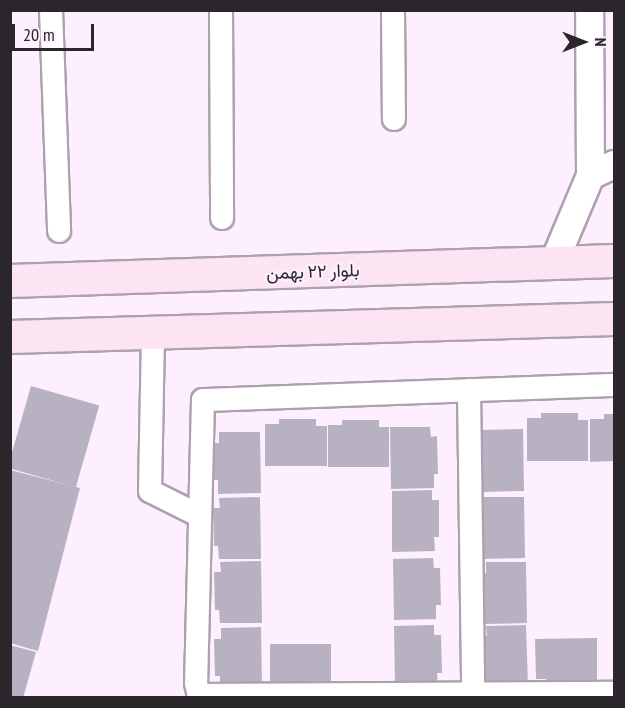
<!DOCTYPE html>
<meta charset="utf-8">
<style>
body{margin:0}
#map{position:relative;width:625px;height:708px;overflow:hidden;background:#fdeffe;font-family:"PT Sans Narrow",Vazirmatn,sans-serif}
div>[style]{position:absolute}
.building>*{inset:0;background:#b8b1c2;transform-origin:0 0}
.roads{filter:drop-shadow(2px 0 #aea1af) drop-shadow(-2px 0 #aea1af) drop-shadow(0 2px #aea1af) drop-shadow(0 -2px #aea1af)}
.minor>*{height:22px;margin:-11px;padding:0 11px;transform-origin:11px;border-radius:11px;background:#fff}
.tertiary>*{height:27px;margin:-13.5px;padding:0 13.5px;transform-origin:13.5px;border-radius:13.5px;background:#fff}
.secondary>*{height:32px;margin:-16px;padding:0 16px;transform-origin:16px;border-radius:16px;background:#fce4f3}
span{translate:-50% -50%;white-space:nowrap;text-align:center;line-height:1.15;-webkit-text-stroke:4.5px #fdeffe;paint-order:stroke}
.street-label{font-size:18px;color:#2b262c}
.frame{position:absolute;inset:0;border:12px solid #2b262c;pointer-events:none}
.north{position:absolute;left:553px;top:12px;width:60px;height:60px;-webkit-text-stroke:4px #fdeffe;paint-order:stroke;rotate:90deg;font-size:16px;font-weight:700;line-height:24px;text-align:center;color:#2b262c}
.north::after{content:'';display:block;margin:auto;width:21px;height:27px;background:#2b262c;clip-path:polygon(50% 0,100% 100%,50% 72%,0 100%)}
.scale{position:absolute;left:12px;top:24px;width:82px;height:27px;box-sizing:border-box;border:3px solid #2b262c;border-top:0;padding-left:8px;font-size:18px;line-height:21px;white-space:nowrap;color:#2b262c;-webkit-text-stroke:4px #fdeffe;paint-order:stroke}
</style>
<div id="map">
<div class="building">
<i style="left:31px;top:386px;width:71px;height:85px;rotate:16deg"></i>
<i style="clip-path:polygon(541px 413px,578px 413px,578px 420px,588px 420px,588px 461px,527px 461px,527px 418px,541px 418px)"></i>
<i style="clip-path:polygon(604px 414px,614px 414px,614px 461px,590px 462px,590px 419px,604px 419px)"></i>
<i style="clip-path:polygon(279px 419px,316px 419px,316px 426px,327px 426px,327px 466px,265px 466px,265px 424px,279px 424px)"></i>
<i style="clip-path:polygon(342px 420px,379px 420px,379px 427px,389px 427px,389px 467px,328px 467px,328px 425px,342px 425px)"></i>
<i style="clip-path:polygon(390px 427px,430px 427px,431px 437px,437px 436px,438px 474px,434px 474px,434px 488px,391px 489px)"></i>
<i style="clip-path:polygon(523px 429px,524px 491px,481px 492px,476px 440px,482px 440px,482px 430px)"></i>
<i style="clip-path:polygon(219px 432px,260px 432px,261px 493px,218px 494px,218px 480px,213px 480px,213px 443px,219px 443px)"></i>
<i style="clip-path:polygon(10px 470px,80px 488px,38px 651px,10px 643px)"></i>
<i style="clip-path:polygon(432px 490px,432px 500px,439px 500px,439px 537px,434px 537px,435px 551px,392px 552px,392px 491px)"></i>
<i style="clip-path:polygon(260px 497px,261px 559px,219px 559px,218px 546px,214px 546px,213px 508px,220px 508px,219px 498px)"></i>
<i style="clip-path:polygon(484px 497px,524px 497px,525px 558px,483px 559px,483px 545px,478px 545px,477px 508px,484px 508px)"></i>
<i style="clip-path:polygon(433px 558px,434px 568px,440px 568px,441px 605px,436px 605px,436px 619px,394px 620px,393px 559px)"></i>
<i style="clip-path:polygon(261px 561px,262px 623px,220px 623px,219px 610px,215px 610px,214px 572px,221px 572px,220px 562px)"></i>
<i style="clip-path:polygon(486px 562px,526px 562px,527px 623px,485px 624px,484px 610px,480px 610px,479px 573px,486px 573px)"></i>
<i style="clip-path:polygon(434px 625px,434px 635px,441px 635px,442px 673px,437px 673px,438px 687px,395px 687px,394px 626px)"></i>
<i style="clip-path:polygon(526px 625px,528px 687px,485px 687px,485px 673px,481px 674px,480px 636px,487px 636px,486px 626px)"></i>
<i style="clip-path:polygon(261px 627px,262px 689px,220px 690px,220px 676px,215px 676px,214px 639px,221px 639px,221px 628px)"></i>
<i style="clip-path:polygon(597px 638px,597px 681px,583px 681px,583px 685px,546px 686px,546px 679px,536px 679px,535px 639px)"></i>
<i style="left:331px;top:644px;width:43px;height:61px;rotate:90deg"></i>
<i style="clip-path:polygon(10px 645px,36px 652px,23px 698px,10px 698px)"></i>
</div>
<div class="roads">
<div class="minor">
<i style="left:51px;top:10px;width:221px;rotate:87.9deg"></i>
<i style="left:221px;top:10px;width:208px;rotate:89.7deg"></i>
<i style="left:393px;top:10px;width:109px;rotate:89.5deg"></i>
<i style="left:153px;top:335px;width:156px;rotate:91.1deg"></i>
<i style="left:150px;top:491px;width:54px;rotate:26.6deg"></i>
<i style="left:614px;top:385px;width:411px;rotate:177.9deg"></i>
<i style="left:203px;top:400px;width:283px;rotate:91.4deg"></i>
<i style="left:196px;top:683px;width:9px;rotate:77deg"></i>
<i style="left:198px;top:692px;width:9px;rotate:21deg"></i>
<i style="left:206px;top:695px;width:408px;rotate:-0.3deg"></i>
<i style="left:469px;top:390px;width:303px;rotate:89.2deg"></i>
</div>
<div class="tertiary">
<i style="left:590px;top:175px;width:26px;rotate:-25deg"></i>
<i style="left:553px;top:263px;width:95px;rotate:-67.2deg"></i>
<i style="left:590px;top:175px;width:165px;rotate:-90.3deg"></i>
</div>
<div class="secondary">
<i style="left:10px;top:281px;width:604px;rotate:-1.9deg"></i>
<i style="left:10px;top:337px;width:604px;rotate:-1.71deg"></i>
</div>
</div>
<div class="street-label">
<span style="left:313px;top:272px;rotate:-2deg">بلوار ۲۲ بهمن</span>
</div>
<div class="frame"></div>
<div class="north">N</div>
<div class="scale">20 m</div>
</div>
